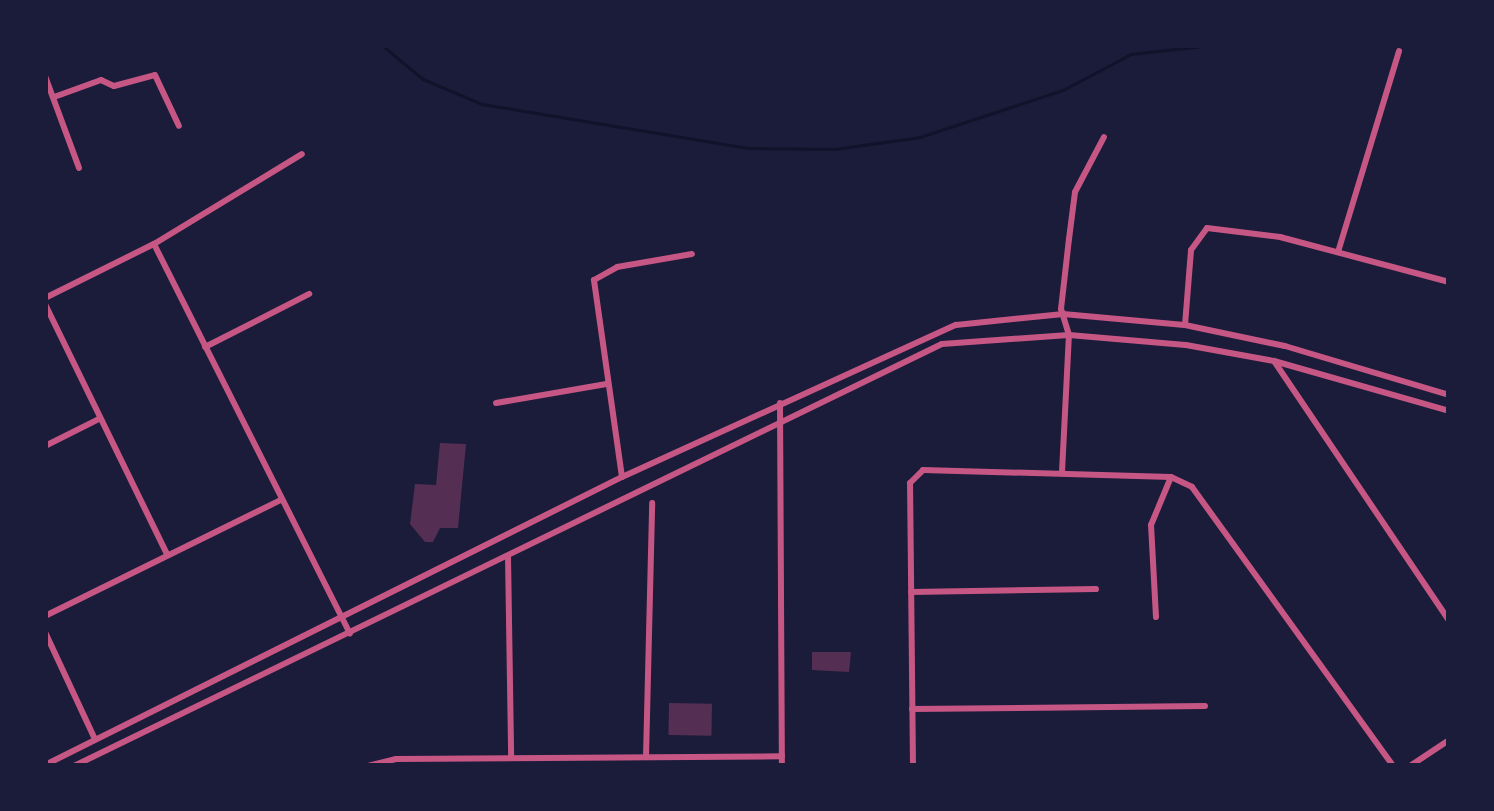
<!DOCTYPE html>
<style>
body{margin:0}
#map{position:relative;width:1494px;height:811px;overflow:hidden;background:#1b1b3a;font-family:Jost,sans-serif}
div>[style]{position:absolute}
.stream>*{height:2.5px;margin:-1.25px;padding:0 1.25px;transform-origin:1.25px;border-radius:1.25px;background:#12122b}
.building>*{inset:0;background:#542f53;transform-origin:0 0}
.minor>*{height:6px;margin:-3px;padding:0 3px;transform-origin:3px;border-radius:3px;background:#c65784}
span{translate:-50% -50%;white-space:nowrap;text-align:center;line-height:1.15;-webkit-text-stroke:9px #1b1b3a;paint-order:stroke}
.frame{position:absolute;inset:0;border:48px solid #1b1b3a;pointer-events:none}
</style>
<div id="map">
<div class="stream">
<i style="left:382px;top:45px;width:53px;rotate:39.7deg"></i>
<i style="left:423px;top:79px;width:64px;rotate:23deg"></i>
<i style="left:482px;top:104px;width:271px;rotate:9.4deg"></i>
<i style="left:749px;top:148px;width:86px;rotate:0.7deg"></i>
<i style="left:835px;top:149px;width:86px;rotate:-8deg"></i>
<i style="left:920px;top:137px;width:151px;rotate:-18.2deg"></i>
<i style="left:1063px;top:90px;width:77px;rotate:-27.9deg"></i>
<i style="left:1131px;top:54px;width:81px;rotate:-6.3deg"></i>
</div>
<div class="building">
<i style="clip-path:polygon(440px 443px,466px 444px,458px 528px,440px 528px,433px 542px,425px 542px,410px 524px,415px 484px,436px 485px)"></i>
<i style="clip-path:polygon(812px 652px,851px 652px,849px 672px,812px 670px)"></i>
<i style="left:669px;top:703px;width:43px;height:32px;rotate:1deg"></i>
</div>
<div class="minor">
<i style="left:45px;top:76px;width:98px;rotate:69.7deg"></i>
<i style="left:54px;top:97px;width:50px;rotate:-19.9deg"></i>
<i style="left:101px;top:80px;width:14px;rotate:25deg"></i>
<i style="left:114px;top:86px;width:42px;rotate:-15deg"></i>
<i style="left:155px;top:75px;width:56px;rotate:64.8deg"></i>
<i style="left:154px;top:244px;width:436px;rotate:63.3deg"></i>
<i style="left:1338px;top:252px;width:210px;rotate:-73.1deg"></i>
<i style="left:45px;top:298px;width:122px;rotate:-26.4deg"></i>
<i style="left:154px;top:244px;width:173px;rotate:-31.3deg"></i>
<i style="left:45px;top:304px;width:278px;rotate:64deg"></i>
<i style="left:1185px;top:325px;width:75px;rotate:-85.4deg"></i>
<i style="left:1191px;top:250px;width:27px;rotate:-54deg"></i>
<i style="left:1207px;top:228px;width:74px;rotate:7deg"></i>
<i style="left:1280px;top:237px;width:175px;rotate:14.9deg"></i>
<i style="left:205px;top:347px;width:117px;rotate:-27deg"></i>
<i style="left:1274px;top:361px;width:313px;rotate:56deg"></i>
<i style="left:496px;top:403px;width:112px;rotate:-9.8deg"></i>
<i style="left:780px;top:403px;width:363px;rotate:89.7deg"></i>
<i style="left:45px;top:446px;width:60px;rotate:-26.6deg"></i>
<i style="left:1062px;top:472px;width:137px;rotate:-87.1deg"></i>
<i style="left:1069px;top:335px;width:27px;rotate:-107deg"></i>
<i style="left:1061px;top:309px;width:70px;rotate:-83.5deg"></i>
<i style="left:1069px;top:239px;width:47px;rotate:-82.7deg"></i>
<i style="left:1075px;top:192px;width:62px;rotate:-62.2deg"></i>
<i style="left:622px;top:477px;width:199px;rotate:-98.1deg"></i>
<i style="left:594px;top:280px;width:26px;rotate:-29deg"></i>
<i style="left:617px;top:267px;width:76px;rotate:-9.8deg"></i>
<i style="left:508px;top:556px;width:202px;rotate:89.1deg"></i>
<i style="left:911px;top:592px;width:185px;rotate:-0.9deg"></i>
<i style="left:45px;top:616px;width:263px;rotate:-26.2deg"></i>
<i style="left:1156px;top:617px;width:92px;rotate:-93.1deg"></i>
<i style="left:1151px;top:525px;width:52px;rotate:-67.4deg"></i>
<i style="left:45px;top:632px;width:118px;rotate:65deg"></i>
<i style="left:912px;top:709px;width:293px;rotate:-0.6deg"></i>
<i style="left:646px;top:757px;width:254px;rotate:-88.6deg"></i>
<i style="left:45px;top:765px;width:645px;rotate:-26.53deg"></i>
<i style="left:622px;top:477px;width:367px;rotate:-24.5deg"></i>
<i style="left:956px;top:325px;width:108px;rotate:-5.9deg"></i>
<i style="left:1063px;top:314px;width:122px;rotate:5.2deg"></i>
<i style="left:1185px;top:325px;width:102px;rotate:11.9deg"></i>
<i style="left:1285px;top:346px;width:171px;rotate:16.6deg"></i>
<i style="left:74px;top:766px;width:965px;rotate:-25.93deg"></i>
<i style="left:942px;top:344px;width:127px;rotate:-4.1deg"></i>
<i style="left:1069px;top:335px;width:117px;rotate:4.9deg"></i>
<i style="left:1186px;top:345px;width:89px;rotate:10.3deg"></i>
<i style="left:1274px;top:361px;width:182px;rotate:15.9deg"></i>
<i style="left:368px;top:766px;width:29px;rotate:-14deg"></i>
<i style="left:396px;top:759px;width:386px;rotate:-0.4deg"></i>
<i style="left:913px;top:766px;width:283px;rotate:-90.6deg"></i>
<i style="left:910px;top:483px;width:18px;rotate:-45deg"></i>
<i style="left:923px;top:470px;width:248px;rotate:1.6deg"></i>
<i style="left:1171px;top:477px;width:23px;rotate:25deg"></i>
<i style="left:1192px;top:487px;width:344px;rotate:54.2deg"></i>
<i style="left:1410px;top:766px;width:47px;rotate:-33.7deg"></i>
</div>
<div class="frame"></div>
</div>
